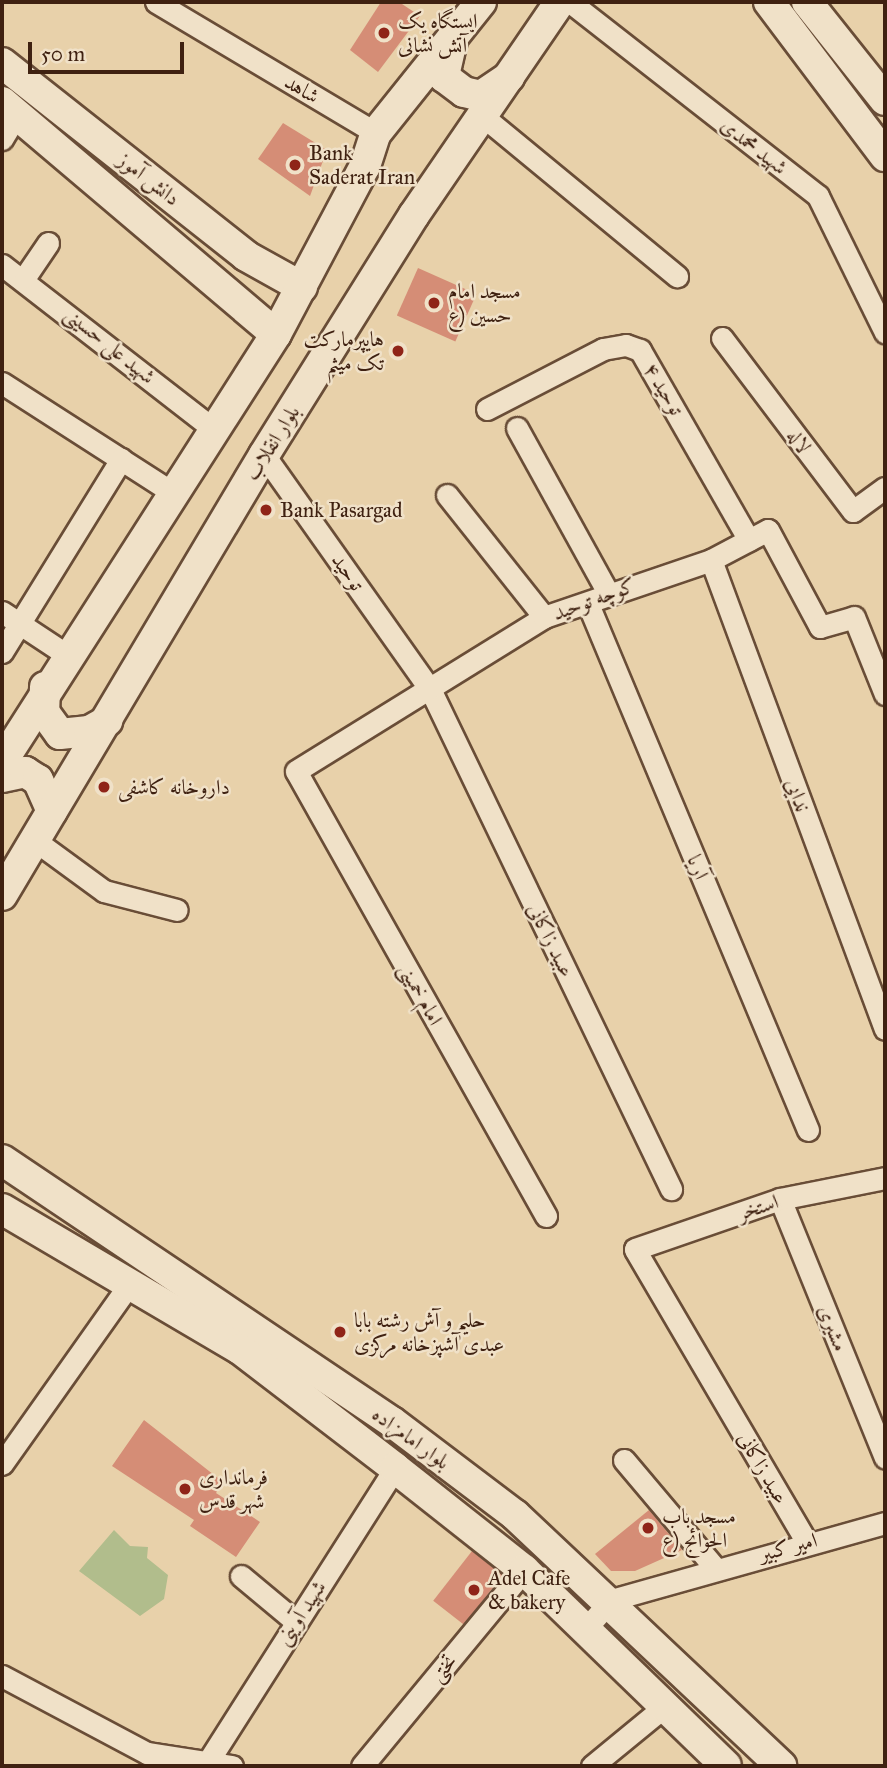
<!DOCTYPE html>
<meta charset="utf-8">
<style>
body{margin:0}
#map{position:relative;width:887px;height:1768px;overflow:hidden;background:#e8d1aa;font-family:"IM FELL Great Primer",Amiri,serif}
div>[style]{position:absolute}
.green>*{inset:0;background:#b1bd8c}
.building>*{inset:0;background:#d58d76;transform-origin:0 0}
.roads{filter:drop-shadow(2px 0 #694d37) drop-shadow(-2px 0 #694d37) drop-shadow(0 2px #694d37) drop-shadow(0 -2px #694d37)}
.street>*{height:21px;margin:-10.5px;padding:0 10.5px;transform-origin:10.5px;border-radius:10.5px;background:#f0e1c8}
.secondary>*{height:30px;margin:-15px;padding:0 15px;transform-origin:15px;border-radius:15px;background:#f0e1c8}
.dots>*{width:19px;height:19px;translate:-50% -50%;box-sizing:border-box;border:4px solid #f0e1c8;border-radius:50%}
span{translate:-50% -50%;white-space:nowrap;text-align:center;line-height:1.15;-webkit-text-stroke:5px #f0e1c8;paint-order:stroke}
.poi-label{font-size:21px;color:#3f2111}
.left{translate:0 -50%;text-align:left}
.right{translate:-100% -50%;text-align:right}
.street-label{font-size:21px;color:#3f2111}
.frame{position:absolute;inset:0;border:4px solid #3f2111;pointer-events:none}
.scale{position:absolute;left:28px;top:42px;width:156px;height:32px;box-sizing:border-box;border:4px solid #3f2111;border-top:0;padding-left:9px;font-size:21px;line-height:24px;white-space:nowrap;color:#3f2111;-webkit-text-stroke:5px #f0e1c8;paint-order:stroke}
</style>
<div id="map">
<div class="green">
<i style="clip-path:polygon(114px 1530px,130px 1546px,148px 1547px,147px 1558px,168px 1575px,164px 1599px,140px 1616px,79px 1571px)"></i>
</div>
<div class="building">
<i style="clip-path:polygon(381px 2px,399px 2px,420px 16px,378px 72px,350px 50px)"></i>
<i style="clip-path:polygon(283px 123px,327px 150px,310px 196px,258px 159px)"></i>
<i style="left:418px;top:268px;width:64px;height:52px;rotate:24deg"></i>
<i style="clip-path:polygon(144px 1420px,223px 1482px,216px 1493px,260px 1522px,236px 1557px,190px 1526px,194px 1520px,112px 1466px)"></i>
<i style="clip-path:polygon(649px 1510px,682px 1550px,635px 1571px,611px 1571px,595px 1554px)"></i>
<i style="left:472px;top:1551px;width:39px;height:63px;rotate:38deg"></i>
</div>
<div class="roads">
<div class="street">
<i style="left:156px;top:2px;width:256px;rotate:30.8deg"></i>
<i style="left:570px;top:2px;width:315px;rotate:38deg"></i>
<i style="left:818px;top:196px;width:152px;rotate:63.8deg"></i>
<i style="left:485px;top:118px;width:249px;rotate:39.5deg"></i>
<i style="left:2px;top:139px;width:29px;rotate:-59deg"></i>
<i style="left:2px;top:265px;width:269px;rotate:37.8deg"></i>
<i style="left:25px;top:277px;width:41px;rotate:-55.9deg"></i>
<i style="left:722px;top:338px;width:217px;rotate:52.9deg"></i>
<i style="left:853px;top:511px;width:39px;rotate:-36deg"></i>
<i style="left:2px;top:383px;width:206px;rotate:32.7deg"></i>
<i style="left:487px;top:409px;width:131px;rotate:-27.3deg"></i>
<i style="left:603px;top:349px;width:23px;rotate:-10deg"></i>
<i style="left:626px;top:345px;width:15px;rotate:20deg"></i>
<i style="left:640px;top:350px;width:219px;rotate:60.2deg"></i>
<i style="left:517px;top:428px;width:188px;rotate:61.1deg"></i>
<i style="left:264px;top:455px;width:289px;rotate:54.7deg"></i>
<i style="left:431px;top:691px;width:553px;rotate:64.27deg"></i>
<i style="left:447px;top:495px;width:156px;rotate:51.5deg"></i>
<i style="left:711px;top:560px;width:500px;rotate:69.65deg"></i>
<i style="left:588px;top:604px;width:570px;rotate:67.3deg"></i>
<i style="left:2px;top:612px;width:78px;rotate:33.5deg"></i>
<i style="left:2px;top:652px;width:227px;rotate:-58.3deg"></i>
<i style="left:37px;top:842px;width:83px;rotate:36.2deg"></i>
<i style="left:104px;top:891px;width:75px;rotate:14.6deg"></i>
<i style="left:780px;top:1199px;width:279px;rotate:67.9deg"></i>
<i style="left:546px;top:1216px;width:510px;rotate:-119.33deg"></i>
<i style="left:296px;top:771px;width:292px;rotate:-31.8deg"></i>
<i style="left:544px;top:617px;width:176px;rotate:-18.8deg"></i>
<i style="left:711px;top:560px;width:64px;rotate:-27.8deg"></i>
<i style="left:768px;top:530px;width:110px;rotate:61.8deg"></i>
<i style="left:820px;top:627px;width:35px;rotate:-16deg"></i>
<i style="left:854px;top:617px;width:83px;rotate:68.1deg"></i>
<i style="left:624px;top:1460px;width:140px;rotate:49.9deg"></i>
<i style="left:2px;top:1464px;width:218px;rotate:-54.7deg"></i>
<i style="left:806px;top:1541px;width:338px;rotate:-120.4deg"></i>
<i style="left:635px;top:1249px;width:153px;rotate:-19deg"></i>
<i style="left:780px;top:1199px;width:107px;rotate:-11.3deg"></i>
<i style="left:241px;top:1576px;width:70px;rotate:39.8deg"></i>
<i style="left:587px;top:1627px;width:36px;rotate:-48deg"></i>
<i style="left:611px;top:1600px;width:285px;rotate:-15.7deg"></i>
<i style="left:2px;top:1676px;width:164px;rotate:28deg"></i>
<i style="left:147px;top:1753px;width:86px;rotate:8.7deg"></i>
<i style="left:209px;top:1760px;width:346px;rotate:-57.5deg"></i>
<i style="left:362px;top:1766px;width:254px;rotate:-50.4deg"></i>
<i style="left:592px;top:1766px;width:94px;rotate:-39.4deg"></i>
</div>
<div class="secondary">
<i style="left:769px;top:2px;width:193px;rotate:53deg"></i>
<i style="left:807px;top:2px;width:125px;rotate:51.5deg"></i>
<i style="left:452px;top:41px;width:37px;rotate:103deg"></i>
<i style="left:444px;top:77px;width:25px;rotate:37deg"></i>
<i style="left:464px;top:92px;width:17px;rotate:13deg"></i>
<i style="left:481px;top:96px;width:34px;rotate:-34deg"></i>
<i style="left:2px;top:63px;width:311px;rotate:38.3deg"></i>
<i style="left:246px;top:256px;width:64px;rotate:29deg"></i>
<i style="left:2px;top:102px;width:359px;rotate:40.3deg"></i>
<i style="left:45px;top:687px;width:25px;rotate:92deg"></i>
<i style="left:44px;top:712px;width:27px;rotate:54deg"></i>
<i style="left:60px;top:734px;width:29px;rotate:-6deg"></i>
<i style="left:89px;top:731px;width:21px;rotate:-29deg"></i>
<i style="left:2px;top:762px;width:508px;rotate:-57.37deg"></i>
<i style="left:276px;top:334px;width:190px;rotate:-62.1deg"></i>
<i style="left:365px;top:166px;width:35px;rotate:-72deg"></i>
<i style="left:376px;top:133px;width:168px;rotate:-51.3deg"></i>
<i style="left:2px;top:777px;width:24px;rotate:-12deg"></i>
<i style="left:25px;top:772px;width:15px;rotate:32deg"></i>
<i style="left:38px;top:780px;width:34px;rotate:66deg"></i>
<i style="left:2px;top:895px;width:512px;rotate:-59.23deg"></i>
<i style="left:264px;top:455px;width:283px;rotate:-58deg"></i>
<i style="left:414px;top:215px;width:258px;rotate:-55.6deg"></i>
<i style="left:2px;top:1160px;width:470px;rotate:33.9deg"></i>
<i style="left:392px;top:1422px;width:154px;rotate:37.1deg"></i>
<i style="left:515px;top:1515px;width:366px;rotate:43.3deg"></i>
<i style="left:2px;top:1209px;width:276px;rotate:30.5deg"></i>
<i style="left:240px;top:1349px;width:195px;rotate:37.5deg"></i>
<i style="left:395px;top:1468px;width:164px;rotate:38.3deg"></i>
<i style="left:524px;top:1570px;width:281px;rotate:44.1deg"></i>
</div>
</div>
<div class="dots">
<i style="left:384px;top:33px;background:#8f2418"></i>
<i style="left:295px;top:165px;background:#8f2418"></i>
<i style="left:434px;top:303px;background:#8f2418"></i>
<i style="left:398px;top:351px;background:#8f2418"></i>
<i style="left:266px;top:510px;background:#8f2418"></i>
<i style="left:104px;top:787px;background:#8f2418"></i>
<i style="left:340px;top:1332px;background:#8f2418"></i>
<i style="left:185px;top:1489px;background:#8f2418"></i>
<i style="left:648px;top:1528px;background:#8f2418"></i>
<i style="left:474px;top:1590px;background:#8f2418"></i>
</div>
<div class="poi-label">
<span class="left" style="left:398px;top:33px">ایستگاه یک<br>آتش نشانی</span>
<span class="left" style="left:309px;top:165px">Bank<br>Saderat Iran</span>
<span class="left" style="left:448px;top:303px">مسجد امام<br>حسین (ع</span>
<span class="right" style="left:384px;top:351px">هایپرمارکت<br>تک میثم</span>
<span class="left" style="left:280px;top:510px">Bank Pasargad</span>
<span class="left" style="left:118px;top:787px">داروخانه کاشفی</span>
<span class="left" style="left:354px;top:1332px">حلیم و آش رشته بابا<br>عبدی آشپزخانه مرکزی</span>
<span class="left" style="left:199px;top:1489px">فرمانداری<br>شهر قدس</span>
<span class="left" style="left:662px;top:1528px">مسجد باب<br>الحوائج (ع</span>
<span class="left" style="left:488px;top:1590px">Adel Cafe<br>&amp; bakery</span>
</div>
<div class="street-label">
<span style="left:302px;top:89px;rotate:31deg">شاهد</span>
<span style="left:754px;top:146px;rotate:38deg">شهید محمدی</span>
<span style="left:149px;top:179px;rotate:38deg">دانش آموز</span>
<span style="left:110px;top:345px;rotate:39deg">شهید علی حسینی</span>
<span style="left:664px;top:389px;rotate:59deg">توحید ۴</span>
<span style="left:799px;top:441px;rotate:53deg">لاله</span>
<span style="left:272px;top:443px;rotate:-58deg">بلوار انقلاب</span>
<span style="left:348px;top:572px;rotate:55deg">توحید</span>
<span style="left:594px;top:599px;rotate:-20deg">کوچه توحید</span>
<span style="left:798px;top:795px;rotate:70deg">ندایی</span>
<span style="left:698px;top:867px;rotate:67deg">آریا</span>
<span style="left:551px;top:940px;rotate:64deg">عبید زاکانی</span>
<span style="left:421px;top:994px;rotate:61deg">امام خمینی</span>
<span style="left:758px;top:1207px;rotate:-18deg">استخر</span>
<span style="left:833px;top:1328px;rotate:68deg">مشیری</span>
<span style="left:411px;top:1438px;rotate:36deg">بلوار امامزاده</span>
<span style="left:763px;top:1468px;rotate:60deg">عبید زاکانی</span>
<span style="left:788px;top:1547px;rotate:-15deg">امیر کبیر</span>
<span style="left:301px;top:1613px;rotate:-57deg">شهید آوینی</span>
<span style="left:443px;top:1668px;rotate:-50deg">تختی</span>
</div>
<div class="frame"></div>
<div class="scale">50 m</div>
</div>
